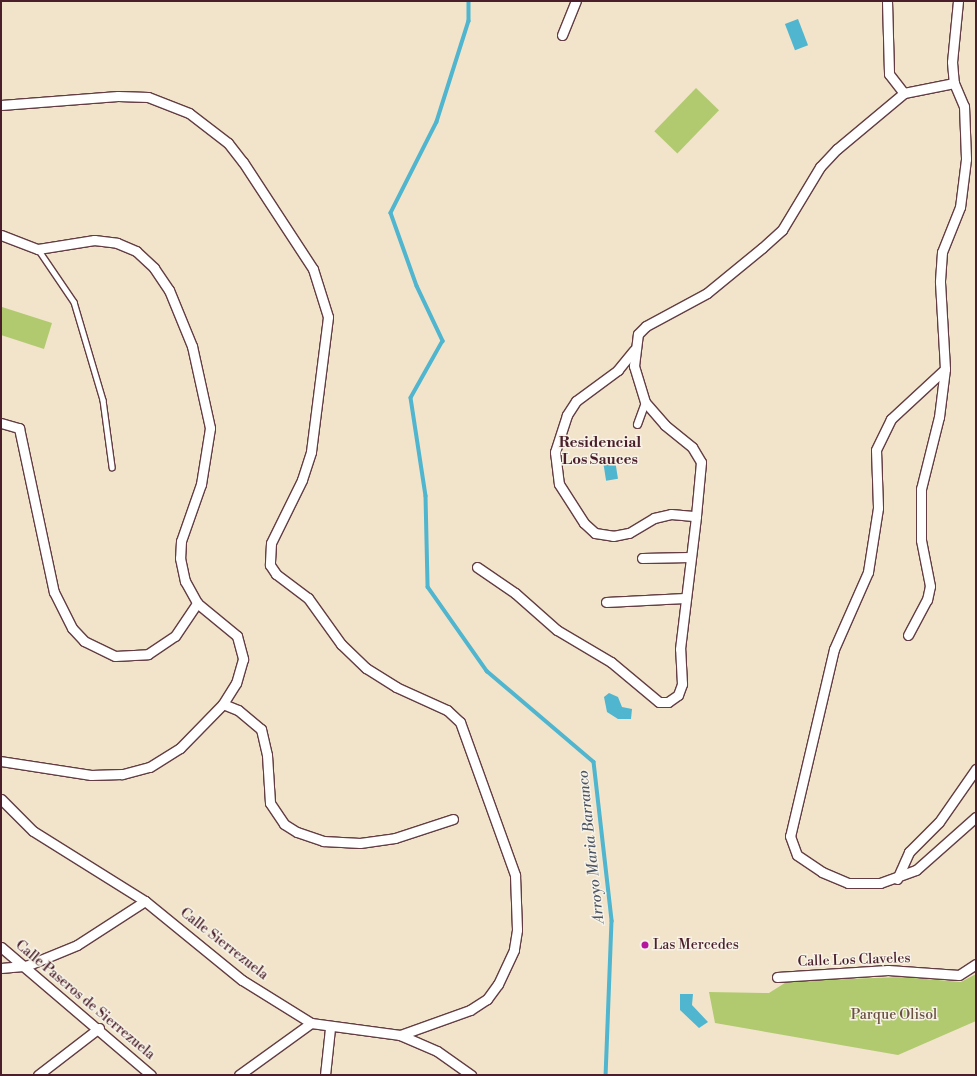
<!DOCTYPE html>
<style>
body{margin:0}
#map{position:relative;width:977px;height:1076px;overflow:hidden;background:#f1e4ca;font-family:"Libre Bodoni",serif}
div>[style]{position:absolute}
.green>*{inset:0;background:#b1ca6f;transform-origin:0 0}
.water>*{inset:0;background:#50b5ce;transform-origin:0 0}
.stream>*{height:3.5px;margin:-1.75px;padding:0 1.75px;transform-origin:1.75px;border-radius:1.75px;background:#50b5ce}
.roads{filter:drop-shadow(1px 0 #633d43) drop-shadow(-1px 0 #633d43) drop-shadow(0 1px #633d43) drop-shadow(0 -1px #633d43)}
.service>*{height:4.5px;margin:-2.25px;padding:0 2.25px;transform-origin:2.25px;border-radius:2.25px;background:#fff}
.pedestrian>*{height:7px;margin:-3.5px;padding:0 3.5px;transform-origin:3.5px;border-radius:3.5px;background:#fff}
.minor>*{height:9px;margin:-4.5px;padding:0 4.5px;transform-origin:4.5px;border-radius:4.5px;background:#fff}
.dots>*{width:11px;height:11px;translate:-50% -50%;box-sizing:border-box;border:2px solid #f7f3e8;border-radius:50%}
span{translate:-50% -50%;white-space:nowrap;text-align:center;line-height:1.15;-webkit-text-stroke:3px #f7f3e8;paint-order:stroke}
.street-label{font-size:14px;color:#4a1f2b}
.poi-label{font-size:14px;color:#4a1f2b}
.left{translate:0 -50%;text-align:left}
.park-label{font-size:14px;color:#69523f}
.neighbourhood-label{font-size:15px;color:#4a1f2b;font-weight:700}
.water-label{font-size:15px;color:#4c5464;font-style:italic}
.frame{position:absolute;inset:0;border:2px solid #4a1f2b;pointer-events:none}
</style>
<div id="map">
<div class="green">
<i style="left:696px;top:88px;width:32px;height:60px;rotate:44deg"></i>
<i style="clip-path:polygon(2px 307px,52px 323px,44px 349px,1px 335px)"></i>
<i style="clip-path:polygon(976px 974px,976px 1021px,898px 1055px,715px 1023px,709px 992px,769px 993px,788px 981px,903px 977px,961px 982px)"></i>
</div>
<div class="water">
<i style="left:798px;top:19px;width:28px;height:14px;rotate:69deg"></i>
<i style="left:615px;top:460px;width:19px;height:12px;rotate:81deg"></i>
<i style="clip-path:polygon(609px 693px,618px 697px,622px 707px,632px 709px,631px 719px,618px 719px,607px 712px,604px 697px)"></i>
<i style="clip-path:polygon(680px 994px,693px 994px,692px 1005px,708px 1022px,699px 1028px,680px 1010px)"></i>
</div>
<div class="stream">
<i style="left:469px;top:1px;width:20px;rotate:90deg"></i>
<i style="left:469px;top:21px;width:106px;rotate:107.6deg"></i>
<i style="left:437px;top:122px;width:102px;rotate:116.8deg"></i>
<i style="left:391px;top:213px;width:77px;rotate:70.4deg"></i>
<i style="left:417px;top:286px;width:61px;rotate:64.7deg"></i>
<i style="left:443px;top:341px;width:65px;rotate:119.3deg"></i>
<i style="left:411px;top:398px;width:99px;rotate:81.3deg"></i>
<i style="left:426px;top:496px;width:91px;rotate:88.7deg"></i>
<i style="left:428px;top:587px;width:103px;rotate:54.9deg"></i>
<i style="left:487px;top:671px;width:140px;rotate:40.4deg"></i>
<i style="left:594px;top:762px;width:160px;rotate:83.5deg"></i>
<i style="left:612px;top:921px;width:154px;rotate:92.2deg"></i>
</div>
<div class="roads">
<div class="service">
<i style="left:38px;top:249px;width:64px;rotate:55.8deg"></i>
<i style="left:74px;top:302px;width:102px;rotate:73.5deg"></i>
<i style="left:103px;top:400px;width:68px;rotate:82.3deg"></i>
</div>
<div class="pedestrian">
<i style="left:637px;top:424px;width:23px;rotate:-70deg"></i>
</div>
<div class="minor">
<i style="left:887px;top:1px;width:73px;rotate:88.4deg"></i>
<i style="left:889px;top:74px;width:24px;rotate:52deg"></i>
<i style="left:958px;top:1px;width:61px;rotate:95.6deg"></i>
<i style="left:952px;top:62px;width:21px;rotate:85deg"></i>
<i style="left:954px;top:83px;width:25px;rotate:67deg"></i>
<i style="left:964px;top:106px;width:53px;rotate:87.8deg"></i>
<i style="left:966px;top:159px;width:48px;rotate:97.1deg"></i>
<i style="left:960px;top:207px;width:48px;rotate:111.8deg"></i>
<i style="left:942px;top:252px;width:30px;rotate:94deg"></i>
<i style="left:940px;top:282px;width:87px;rotate:86.7deg"></i>
<i style="left:945px;top:369px;width:74px;rotate:137.2deg"></i>
<i style="left:891px;top:419px;width:34px;rotate:116deg"></i>
<i style="left:876px;top:450px;width:58px;rotate:88deg"></i>
<i style="left:878px;top:508px;width:65px;rotate:98.9deg"></i>
<i style="left:868px;top:572px;width:84px;rotate:113.8deg"></i>
<i style="left:834px;top:649px;width:192px;rotate:103.2deg"></i>
<i style="left:790px;top:836px;width:20px;rotate:70deg"></i>
<i style="left:797px;top:855px;width:30px;rotate:34deg"></i>
<i style="left:822px;top:872px;width:28px;rotate:23deg"></i>
<i style="left:848px;top:883px;width:32px"></i>
<i style="left:880px;top:883px;width:38px;rotate:-20deg"></i>
<i style="left:916px;top:870px;width:80px;rotate:-41.5deg"></i>
<i style="left:562px;top:35px;width:37px;rotate:-68deg"></i>
<i style="left:1px;top:105px;width:117px;rotate:-4.4deg"></i>
<i style="left:118px;top:96px;width:30px;rotate:2deg"></i>
<i style="left:148px;top:97px;width:44px;rotate:21.3deg"></i>
<i style="left:189px;top:113px;width:49px;rotate:37.6deg"></i>
<i style="left:228px;top:143px;width:24px;rotate:52deg"></i>
<i style="left:243px;top:162px;width:128px;rotate:56.8deg"></i>
<i style="left:313px;top:269px;width:50px;rotate:72.6deg"></i>
<i style="left:328px;top:317px;width:136px;rotate:97.2deg"></i>
<i style="left:311px;top:452px;width:29px;rotate:108deg"></i>
<i style="left:302px;top:480px;width:70px;rotate:116.2deg"></i>
<i style="left:271px;top:543px;width:22px;rotate:93deg"></i>
<i style="left:270px;top:565px;width:11px;rotate:56deg"></i>
<i style="left:276px;top:574px;width:40px;rotate:37deg"></i>
<i style="left:308px;top:598px;width:57px;rotate:54.3deg"></i>
<i style="left:341px;top:644px;width:35px;rotate:44deg"></i>
<i style="left:366px;top:668px;width:36px;rotate:32deg"></i>
<i style="left:396px;top:687px;width:56px;rotate:24.3deg"></i>
<i style="left:447px;top:710px;width:18px;rotate:43deg"></i>
<i style="left:460px;top:722px;width:163px;rotate:70.2deg"></i>
<i style="left:515px;top:875px;width:55px;rotate:87.9deg"></i>
<i style="left:517px;top:930px;width:20px;rotate:99deg"></i>
<i style="left:514px;top:950px;width:38px;rotate:115deg"></i>
<i style="left:498px;top:984px;width:19px;rotate:126deg"></i>
<i style="left:487px;top:999px;width:20px;rotate:147deg"></i>
<i style="left:470px;top:1010px;width:74px;rotate:160.3deg"></i>
<i style="left:1px;top:235px;width:40px;rotate:21deg"></i>
<i style="left:38px;top:249px;width:57px;rotate:-9.1deg"></i>
<i style="left:94px;top:240px;width:23px;rotate:7deg"></i>
<i style="left:117px;top:243px;width:21px;rotate:23deg"></i>
<i style="left:136px;top:251px;width:25px;rotate:43deg"></i>
<i style="left:154px;top:268px;width:27px;rotate:56deg"></i>
<i style="left:169px;top:290px;width:61px;rotate:67.7deg"></i>
<i style="left:192px;top:346px;width:84px;rotate:77.6deg"></i>
<i style="left:210px;top:428px;width:57px;rotate:99.1deg"></i>
<i style="left:201px;top:484px;width:60px;rotate:109.3deg"></i>
<i style="left:181px;top:541px;width:17px;rotate:93deg"></i>
<i style="left:180px;top:558px;width:24px;rotate:78deg"></i>
<i style="left:185px;top:581px;width:25px;rotate:61deg"></i>
<i style="left:197px;top:603px;width:52px;rotate:39.5deg"></i>
<i style="left:237px;top:636px;width:24px;rotate:75deg"></i>
<i style="left:243px;top:659px;width:25px;rotate:106deg"></i>
<i style="left:236px;top:683px;width:25px;rotate:122deg"></i>
<i style="left:223px;top:704px;width:62px;rotate:134.3deg"></i>
<i style="left:180px;top:748px;width:36px;rotate:148deg"></i>
<i style="left:149px;top:767px;width:28px;rotate:165deg"></i>
<i style="left:122px;top:774px;width:31px;rotate:178deg"></i>
<i style="left:91px;top:775px;width:91px;rotate:-171.2deg"></i>
<i style="left:634px;top:350px;width:26px;rotate:129deg"></i>
<i style="left:618px;top:370px;width:52px;rotate:143.6deg"></i>
<i style="left:576px;top:401px;width:17px;rotate:123deg"></i>
<i style="left:567px;top:415px;width:39px;rotate:108deg"></i>
<i style="left:555px;top:452px;width:32px;rotate:83deg"></i>
<i style="left:559px;top:484px;width:46px;rotate:57.3deg"></i>
<i style="left:584px;top:523px;width:15px;rotate:42deg"></i>
<i style="left:595px;top:533px;width:18px;rotate:9deg"></i>
<i style="left:613px;top:536px;width:16px;rotate:-11deg"></i>
<i style="left:629px;top:533px;width:29px;rotate:-31deg"></i>
<i style="left:654px;top:518px;width:17px;rotate:-13deg"></i>
<i style="left:671px;top:514px;width:25px;rotate:5deg"></i>
<i style="left:696px;top:516px;width:54px;rotate:-84.7deg"></i>
<i style="left:701px;top:462px;width:17px;rotate:-121deg"></i>
<i style="left:692px;top:447px;width:35px;rotate:-141deg"></i>
<i style="left:665px;top:425px;width:30px;rotate:-131deg"></i>
<i style="left:645px;top:402px;width:38px;rotate:-107deg"></i>
<i style="left:634px;top:366px;width:32px;rotate:-83deg"></i>
<i style="left:638px;top:334px;width:11px;rotate:-45deg"></i>
<i style="left:646px;top:326px;width:69px;rotate:-28.4deg"></i>
<i style="left:707px;top:293px;width:71px;rotate:-39.3deg"></i>
<i style="left:762px;top:248px;width:27px;rotate:-42deg"></i>
<i style="left:782px;top:230px;width:74px;rotate:-58.9deg"></i>
<i style="left:820px;top:167px;width:25px;rotate:-47deg"></i>
<i style="left:837px;top:149px;width:87px;rotate:-39.9deg"></i>
<i style="left:904px;top:93px;width:51px;rotate:-11.3deg"></i>
<i style="left:1px;top:423px;width:19px;rotate:16deg"></i>
<i style="left:19px;top:428px;width:168px;rotate:78deg"></i>
<i style="left:54px;top:592px;width:40px;rotate:63.4deg"></i>
<i style="left:72px;top:628px;width:18px;rotate:47deg"></i>
<i style="left:84px;top:641px;width:34px;rotate:26deg"></i>
<i style="left:115px;top:656px;width:33px;rotate:-3deg"></i>
<i style="left:148px;top:654px;width:32px;rotate:-34deg"></i>
<i style="left:175px;top:636px;width:40px;rotate:-56deg"></i>
<i style="left:642px;top:558px;width:48px;rotate:-1.2deg"></i>
<i style="left:477px;top:567px;width:46px;rotate:34.4deg"></i>
<i style="left:515px;top:593px;width:56px;rotate:41.4deg"></i>
<i style="left:557px;top:630px;width:63px;rotate:30.7deg"></i>
<i style="left:611px;top:662px;width:62px;rotate:39.8deg"></i>
<i style="left:659px;top:702px;width:9px"></i>
<i style="left:668px;top:702px;width:12px;rotate:-35deg"></i>
<i style="left:678px;top:695px;width:12px;rotate:-70deg"></i>
<i style="left:682px;top:684px;width:35px;rotate:-93deg"></i>
<i style="left:680px;top:649px;width:134px;rotate:-83.1deg"></i>
<i style="left:606px;top:602px;width:79px;rotate:-2.9deg"></i>
<i style="left:908px;top:635px;width:40px;rotate:-62deg"></i>
<i style="left:927px;top:600px;width:14px;rotate:-78deg"></i>
<i style="left:930px;top:586px;width:47px;rotate:-101.1deg"></i>
<i style="left:921px;top:540px;width:51px;rotate:-90deg"></i>
<i style="left:921px;top:489px;width:74px;rotate:-76deg"></i>
<i style="left:939px;top:417px;width:48px;rotate:-82.9deg"></i>
<i style="left:223px;top:704px;width:16px;rotate:22deg"></i>
<i style="left:238px;top:710px;width:30px;rotate:40deg"></i>
<i style="left:261px;top:729px;width:27px;rotate:77deg"></i>
<i style="left:267px;top:755px;width:48px;rotate:86.4deg"></i>
<i style="left:270px;top:803px;width:25px;rotate:56deg"></i>
<i style="left:284px;top:824px;width:15px;rotate:32deg"></i>
<i style="left:297px;top:832px;width:28px;rotate:19deg"></i>
<i style="left:323px;top:841px;width:37px;rotate:3deg"></i>
<i style="left:360px;top:843px;width:35px;rotate:-8deg"></i>
<i style="left:395px;top:838px;width:61px;rotate:-18.1deg"></i>
<i style="left:1px;top:799px;width:45px;rotate:45deg"></i>
<i style="left:33px;top:831px;width:132px;rotate:32deg"></i>
<i style="left:145px;top:901px;width:125px;rotate:39.2deg"></i>
<i style="left:242px;top:980px;width:81px;rotate:31.9deg"></i>
<i style="left:311px;top:1023px;width:90px;rotate:7.7deg"></i>
<i style="left:400px;top:1035px;width:40px;rotate:23.4deg"></i>
<i style="left:437px;top:1051px;width:42px;rotate:35.2deg"></i>
<i style="left:897px;top:879px;width:30px;rotate:-66deg"></i>
<i style="left:909px;top:852px;width:42px;rotate:-45deg"></i>
<i style="left:939px;top:822px;width:65px;rotate:-55.1deg"></i>
<i style="left:1px;top:947px;width:197px;rotate:40.5deg"></i>
<i style="left:1px;top:968px;width:25px;rotate:-5deg"></i>
<i style="left:26px;top:966px;width:55px;rotate:-22.4deg"></i>
<i style="left:77px;top:945px;width:81px;rotate:-32.9deg"></i>
<i style="left:777px;top:977px;width:111px;rotate:-3.6deg"></i>
<i style="left:888px;top:970px;width:71px;rotate:4deg"></i>
<i style="left:959px;top:975px;width:20px;rotate:-33deg"></i>
<i style="left:38px;top:1075px;width:77px;rotate:-37.6deg"></i>
<i style="left:239px;top:1075px;width:89px;rotate:-35.8deg"></i>
<i style="left:325px;top:1075px;width:47px;rotate:-83.9deg"></i>
</div>
</div>
<div class="dots">
<i style="left:645px;top:945px;background:#b5179e"></i>
</div>
<div class="street-label">
<span style="left:224px;top:944px;rotate:38deg">Calle Sierrezuela</span>
<span style="left:854px;top:960px;rotate:-2deg">Calle Los Claveles</span>
<span style="left:85px;top:1000px;rotate:40deg">Calle Paseros de Sierrezuela</span>
</div>
<div class="poi-label">
<span class="left" style="left:653px;top:945px">Las Mercedes</span>
</div>
<div class="park-label">
<span style="left:894px;top:1015px">Parque Olisol</span>
</div>
<div class="neighbourhood-label">
<span style="left:600px;top:451px">Residencial<br>Los Sauces</span>
</div>
<div class="water-label">
<span style="left:591px;top:847px;rotate:-96deg">Arroyo Maria Barranco</span>
</div>
<div class="frame"></div>
</div>
